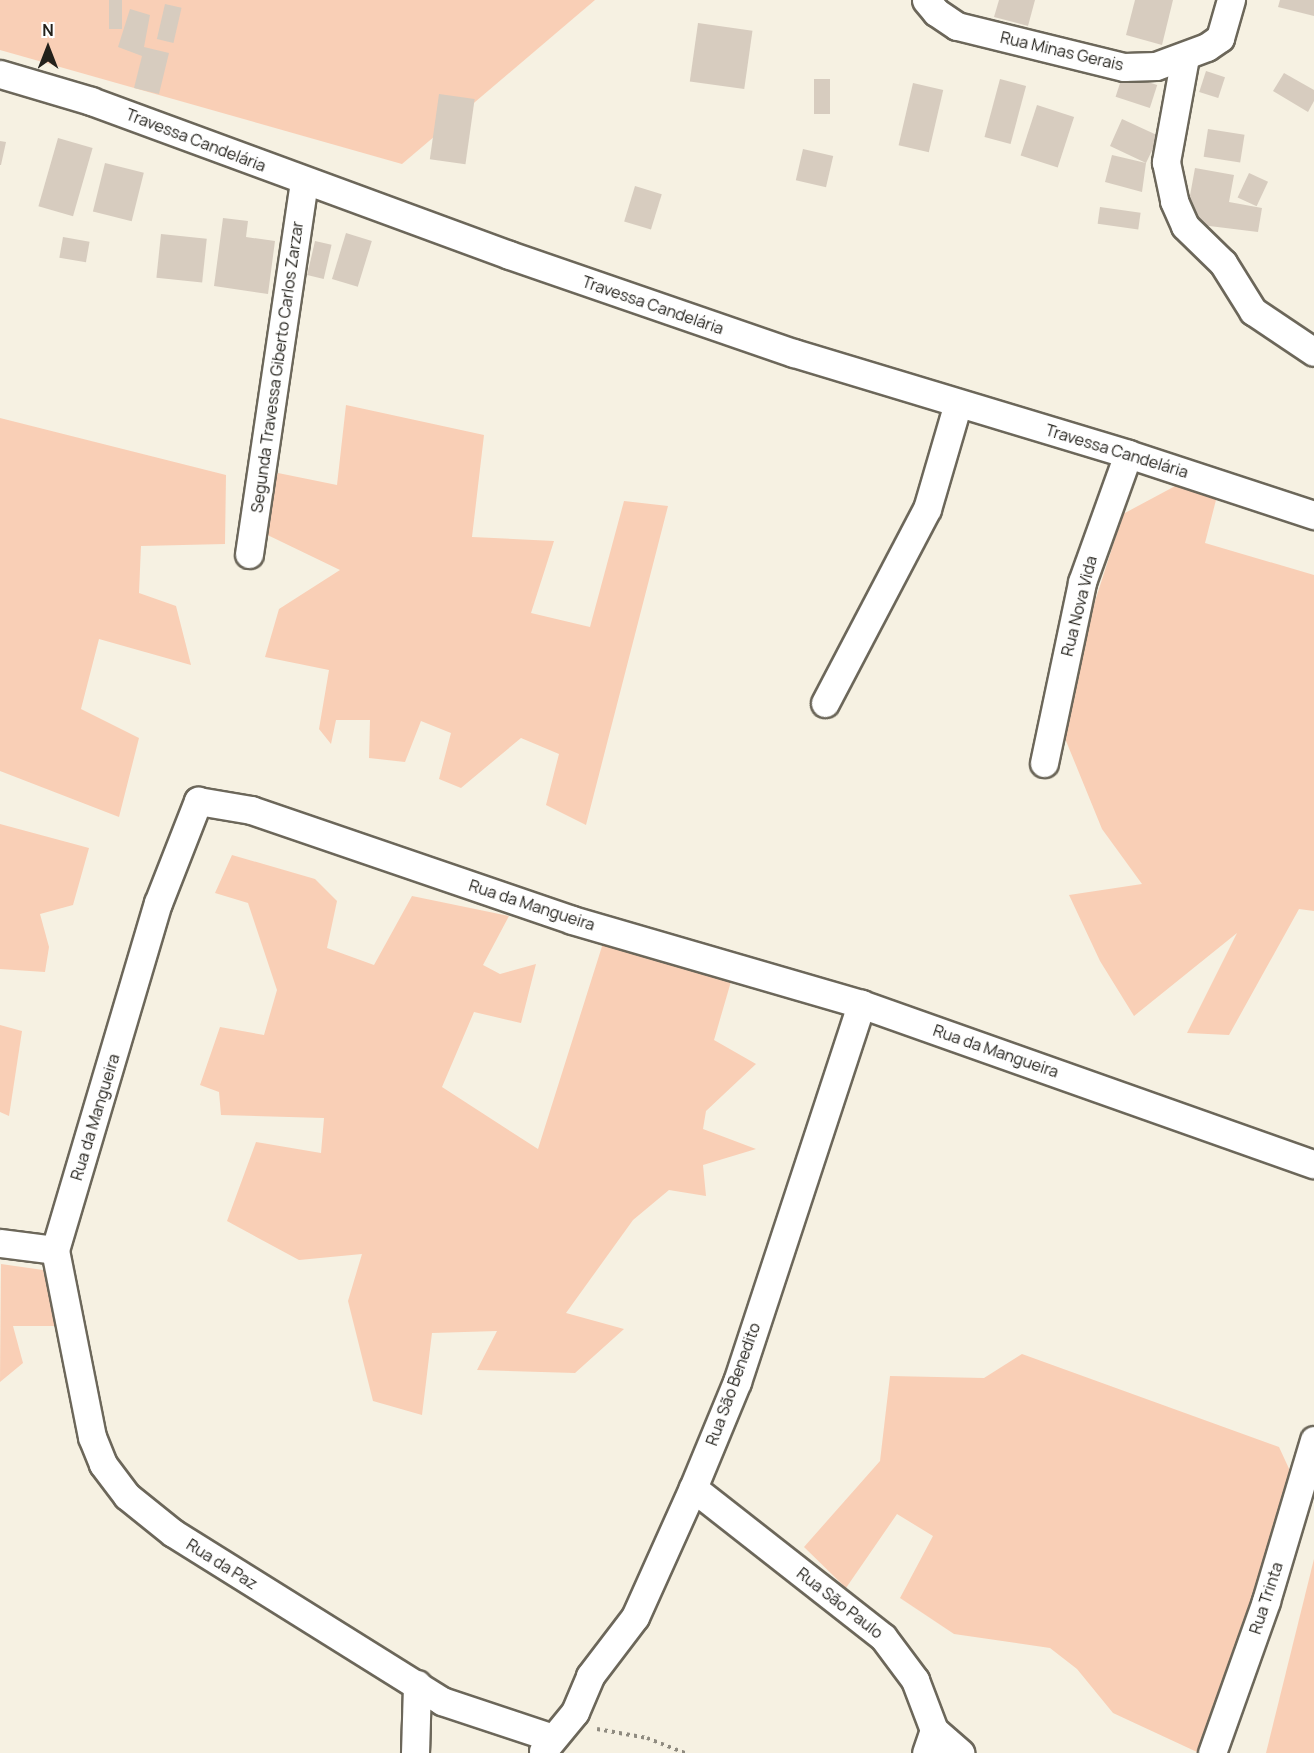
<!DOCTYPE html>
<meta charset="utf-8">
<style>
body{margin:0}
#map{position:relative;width:1314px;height:1753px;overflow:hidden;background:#f6f1e2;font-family:Manrope,sans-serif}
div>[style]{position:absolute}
.green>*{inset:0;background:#f9cfb6}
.building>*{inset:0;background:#d7ccbf;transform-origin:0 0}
.path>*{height:4px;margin-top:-2px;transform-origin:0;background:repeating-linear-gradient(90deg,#8f8b80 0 3px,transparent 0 7.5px)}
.roads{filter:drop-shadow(2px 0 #6c675a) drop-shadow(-2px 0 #6c675a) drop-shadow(0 2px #6c675a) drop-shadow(0 -2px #6c675a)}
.minor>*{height:27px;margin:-13.5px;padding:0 13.5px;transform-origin:13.5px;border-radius:13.5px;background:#fff}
span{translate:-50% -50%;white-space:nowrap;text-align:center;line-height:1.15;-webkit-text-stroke:6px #fff;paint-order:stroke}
.street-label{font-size:16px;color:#23211b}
.north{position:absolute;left:18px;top:18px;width:60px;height:60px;-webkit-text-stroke:4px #fff;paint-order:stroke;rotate:0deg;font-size:16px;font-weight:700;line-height:24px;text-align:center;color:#23211b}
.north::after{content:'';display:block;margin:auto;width:21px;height:27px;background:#23211b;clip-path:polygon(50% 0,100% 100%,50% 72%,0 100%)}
</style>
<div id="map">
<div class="green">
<i style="clip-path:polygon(0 0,595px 0,402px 164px,0 50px)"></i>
<i style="clip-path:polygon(346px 405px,484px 435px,472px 537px,554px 541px,531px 613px,590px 627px,624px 501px,668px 506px,586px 825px,546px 805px,559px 754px,521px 738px,461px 788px,439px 779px,451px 733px,421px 721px,405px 762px,369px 758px,370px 720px,336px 720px,331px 744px,319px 729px,329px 670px,265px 657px,279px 609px,340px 570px,253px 528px,278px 473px,337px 485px)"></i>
<i style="clip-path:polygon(0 418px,226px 475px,225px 544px,141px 546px,139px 593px,176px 606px,191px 665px,99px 639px,81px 709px,139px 738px,119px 817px,0 771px)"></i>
<i style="clip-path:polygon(1179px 484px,1217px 496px,1205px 543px,1314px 575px,1314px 911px,1299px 909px,1229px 1035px,1187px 1033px,1237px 933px,1134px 1016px,1100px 961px,1069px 895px,1142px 884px,1102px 829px,1064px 736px,1088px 623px,1123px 514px)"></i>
<i style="clip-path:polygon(0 824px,89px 848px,73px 905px,40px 914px,49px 947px,45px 972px,0 969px)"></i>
<i style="clip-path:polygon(232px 855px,315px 879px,337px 901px,327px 948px,374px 965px,412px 896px,509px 916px,483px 965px,500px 974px,536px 964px,521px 1023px,474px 1012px,442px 1087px,538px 1149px,604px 940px,732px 978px,714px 1040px,756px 1064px,706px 1111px,703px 1129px,756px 1149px,703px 1165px,706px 1196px,669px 1190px,633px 1220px,566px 1313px,624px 1329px,575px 1373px,477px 1370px,497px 1331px,432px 1333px,422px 1415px,373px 1401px,348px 1301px,362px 1254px,299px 1260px,227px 1221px,256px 1142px,321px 1153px,324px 1118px,221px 1115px,219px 1092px,200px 1085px,220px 1027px,264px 1035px,277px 990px,248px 903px,215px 893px)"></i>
<i style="clip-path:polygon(0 1025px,22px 1031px,9px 1116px,0 1112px)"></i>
<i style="clip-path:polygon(1px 1264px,43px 1270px,59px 1326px,13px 1326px,23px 1363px,0 1382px)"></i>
<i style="clip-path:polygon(1022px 1354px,1279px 1447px,1291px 1473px,1259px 1583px,1197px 1752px,1113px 1713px,1077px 1669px,1050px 1648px,954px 1634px,900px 1598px,933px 1536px,897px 1514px,846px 1588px,804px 1547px,880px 1461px,890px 1376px,984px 1378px)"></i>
<i style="clip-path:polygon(1314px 1559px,1314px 1753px,1266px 1753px)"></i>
</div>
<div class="building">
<i style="left:109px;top:0;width:13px;height:29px"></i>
<i style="clip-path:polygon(999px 0,1035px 0,1028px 26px,994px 17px)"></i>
<i style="clip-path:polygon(1135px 0,1173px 0,1162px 45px,1126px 35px)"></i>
<i style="clip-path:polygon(1280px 0,1314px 0,1314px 16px,1278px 7px)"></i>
<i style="left:165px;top:4px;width:17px;height:36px;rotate:13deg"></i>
<i style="clip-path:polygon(130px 9px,150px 15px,144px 47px,169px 53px,159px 94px,134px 88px,142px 56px,118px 47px)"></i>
<i style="left:698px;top:23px;width:55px;height:59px;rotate:8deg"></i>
<i style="left:1206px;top:71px;width:20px;height:22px;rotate:18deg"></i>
<i style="clip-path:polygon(1284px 73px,1314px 90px,1314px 101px,1308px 112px,1273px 91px)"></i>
<i style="left:1123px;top:74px;width:36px;height:24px;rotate:18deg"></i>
<i style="left:814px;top:79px;width:16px;height:35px"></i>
<i style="left:1000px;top:79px;width:27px;height:60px;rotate:15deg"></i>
<i style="left:913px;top:83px;width:31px;height:64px;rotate:13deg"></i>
<i style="left:439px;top:94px;width:36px;height:66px;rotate:8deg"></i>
<i style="left:1037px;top:105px;width:39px;height:53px;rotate:18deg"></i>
<i style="clip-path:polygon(1122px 119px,1159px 136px,1146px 163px,1142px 192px,1105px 182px,1112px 155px,1146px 163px,1110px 146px)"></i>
<i style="left:1208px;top:129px;width:37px;height:28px;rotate:9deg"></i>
<i style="left:58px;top:138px;width:36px;height:71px;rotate:16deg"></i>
<i style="clip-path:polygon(0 141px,6px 142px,1px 165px,0 165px)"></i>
<i style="left:803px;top:149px;width:31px;height:32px;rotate:13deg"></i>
<i style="left:105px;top:163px;width:40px;height:50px;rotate:14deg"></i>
<i style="clip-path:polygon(1195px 168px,1234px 175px,1229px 202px,1262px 208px,1258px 232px,1185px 223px)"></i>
<i style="left:1249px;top:173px;width:21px;height:27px;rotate:25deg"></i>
<i style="left:635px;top:186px;width:28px;height:37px;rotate:17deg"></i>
<i style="left:1100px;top:207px;width:41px;height:17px;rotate:8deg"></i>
<i style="clip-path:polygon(223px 218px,248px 221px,246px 237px,275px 241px,268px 294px,214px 286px)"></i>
<i style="left:346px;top:233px;width:27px;height:48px;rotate:17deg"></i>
<i style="left:161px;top:234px;width:46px;height:44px;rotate:6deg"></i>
<i style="left:63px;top:237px;width:27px;height:21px;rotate:10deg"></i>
<i style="left:315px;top:241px;width:17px;height:35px;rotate:13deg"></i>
</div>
<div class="path">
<i style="left:597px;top:1729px;width:51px;rotate:10.2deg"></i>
<i style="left:647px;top:1738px;width:41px;rotate:21.5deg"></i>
</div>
<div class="roads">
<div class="minor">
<i style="left:926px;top:0;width:16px;rotate:50deg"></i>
<i style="left:936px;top:12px;width:25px;rotate:34deg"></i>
<i style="left:957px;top:26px;width:172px;rotate:13.8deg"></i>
<i style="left:1124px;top:67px;width:32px;rotate:-2deg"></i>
<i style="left:1156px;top:66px;width:54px;rotate:-20.4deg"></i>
<i style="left:1207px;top:47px;width:16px;rotate:-35deg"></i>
<i style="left:1220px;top:38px;width:40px;rotate:-74deg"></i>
<i style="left:1185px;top:57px;width:107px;rotate:100.3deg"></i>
<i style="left:1166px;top:162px;width:40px;rotate:78deg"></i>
<i style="left:1174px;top:201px;width:27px;rotate:66deg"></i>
<i style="left:1185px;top:226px;width:53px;rotate:44.2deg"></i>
<i style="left:1223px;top:263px;width:57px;rotate:58deg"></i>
<i style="left:1253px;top:311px;width:73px;rotate:33.9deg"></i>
<i style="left:0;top:74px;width:95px;rotate:16.5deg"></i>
<i style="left:91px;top:101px;width:445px;rotate:20.2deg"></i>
<i style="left:509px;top:255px;width:301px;rotate:19deg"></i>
<i style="left:794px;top:353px;width:349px;rotate:16.8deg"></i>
<i style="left:1128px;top:454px;width:196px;rotate:18.2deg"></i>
<i style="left:249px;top:554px;width:377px;rotate:-81.6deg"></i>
<i style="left:825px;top:703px;width:219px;rotate:-62.3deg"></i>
<i style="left:927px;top:509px;width:110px;rotate:-73.7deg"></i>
<i style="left:1044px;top:763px;width:185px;rotate:-78.1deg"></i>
<i style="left:1082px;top:582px;width:136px;rotate:-70.2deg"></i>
<i style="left:0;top:1243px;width:55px;rotate:7.3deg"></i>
<i style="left:693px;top:1488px;width:241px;rotate:38.1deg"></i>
<i style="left:883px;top:1637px;width:54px;rotate:53.3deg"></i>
<i style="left:915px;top:1680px;width:53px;rotate:69.2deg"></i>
<i style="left:934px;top:1730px;width:24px;rotate:109deg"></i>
<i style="left:934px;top:1730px;width:35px;rotate:41deg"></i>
<i style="left:553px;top:1738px;width:117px;rotate:-161.6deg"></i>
<i style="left:442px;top:1701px;width:317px;rotate:-148deg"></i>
<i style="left:173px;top:1533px;width:59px;rotate:-141.2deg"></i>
<i style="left:127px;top:1496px;width:40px;rotate:-127deg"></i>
<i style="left:103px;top:1464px;width:29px;rotate:-112deg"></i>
<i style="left:92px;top:1437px;width:191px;rotate:-101.2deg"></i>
<i style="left:55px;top:1250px;width:362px;rotate:-73.5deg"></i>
<i style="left:158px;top:903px;width:110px;rotate:-68.6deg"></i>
<i style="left:198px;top:801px;width:54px;rotate:9.6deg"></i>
<i style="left:251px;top:810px;width:339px;rotate:18.9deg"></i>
<i style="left:572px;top:920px;width:301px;rotate:16.2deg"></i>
<i style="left:861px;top:1004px;width:480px;rotate:19.5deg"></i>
<i style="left:543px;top:1751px;width:50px;rotate:-50.6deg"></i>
<i style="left:575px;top:1712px;width:39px;rotate:-67deg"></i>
<i style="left:590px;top:1676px;width:74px;rotate:-52.7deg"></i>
<i style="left:635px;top:1617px;width:141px;rotate:-65.8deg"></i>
<i style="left:693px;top:1488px;width:115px;rotate:-67.5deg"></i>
<i style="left:737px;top:1382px;width:398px;rotate:-71.8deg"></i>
<i style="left:415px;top:1753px;width:69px;rotate:-88.3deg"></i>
<i style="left:1212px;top:1753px;width:161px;rotate:-70.4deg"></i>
<i style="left:1266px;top:1601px;width:168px;rotate:-73.4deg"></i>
</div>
</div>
<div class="street-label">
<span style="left:1062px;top:51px;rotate:13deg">Rua Minas Gerais</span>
<span style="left:196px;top:140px;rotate:21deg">Travessa Candelária</span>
<span style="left:653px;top:305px;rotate:19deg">Travessa Candelária</span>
<span style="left:277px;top:367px;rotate:-82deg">Segunda Travessa Giberto Carlos Zarzar</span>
<span style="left:1117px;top:451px;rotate:17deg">Travessa Candelária</span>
<span style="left:1079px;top:606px;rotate:-76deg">Rua Nova Vida</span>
<span style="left:532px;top:905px;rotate:18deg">Rua da Mangueira</span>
<span style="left:996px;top:1051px;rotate:19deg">Rua da Mangueira</span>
<span style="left:95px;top:1117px;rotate:-73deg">Rua da Mangueira</span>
<span style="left:733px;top:1384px;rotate:-70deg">Rua São Benedito</span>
<span style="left:222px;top:1564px;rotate:32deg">Rua da Paz</span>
<span style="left:1266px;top:1598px;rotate:-72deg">Rua Trinta</span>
<span style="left:840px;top:1603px;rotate:38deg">Rua São Paulo</span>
</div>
<div class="north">N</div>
</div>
